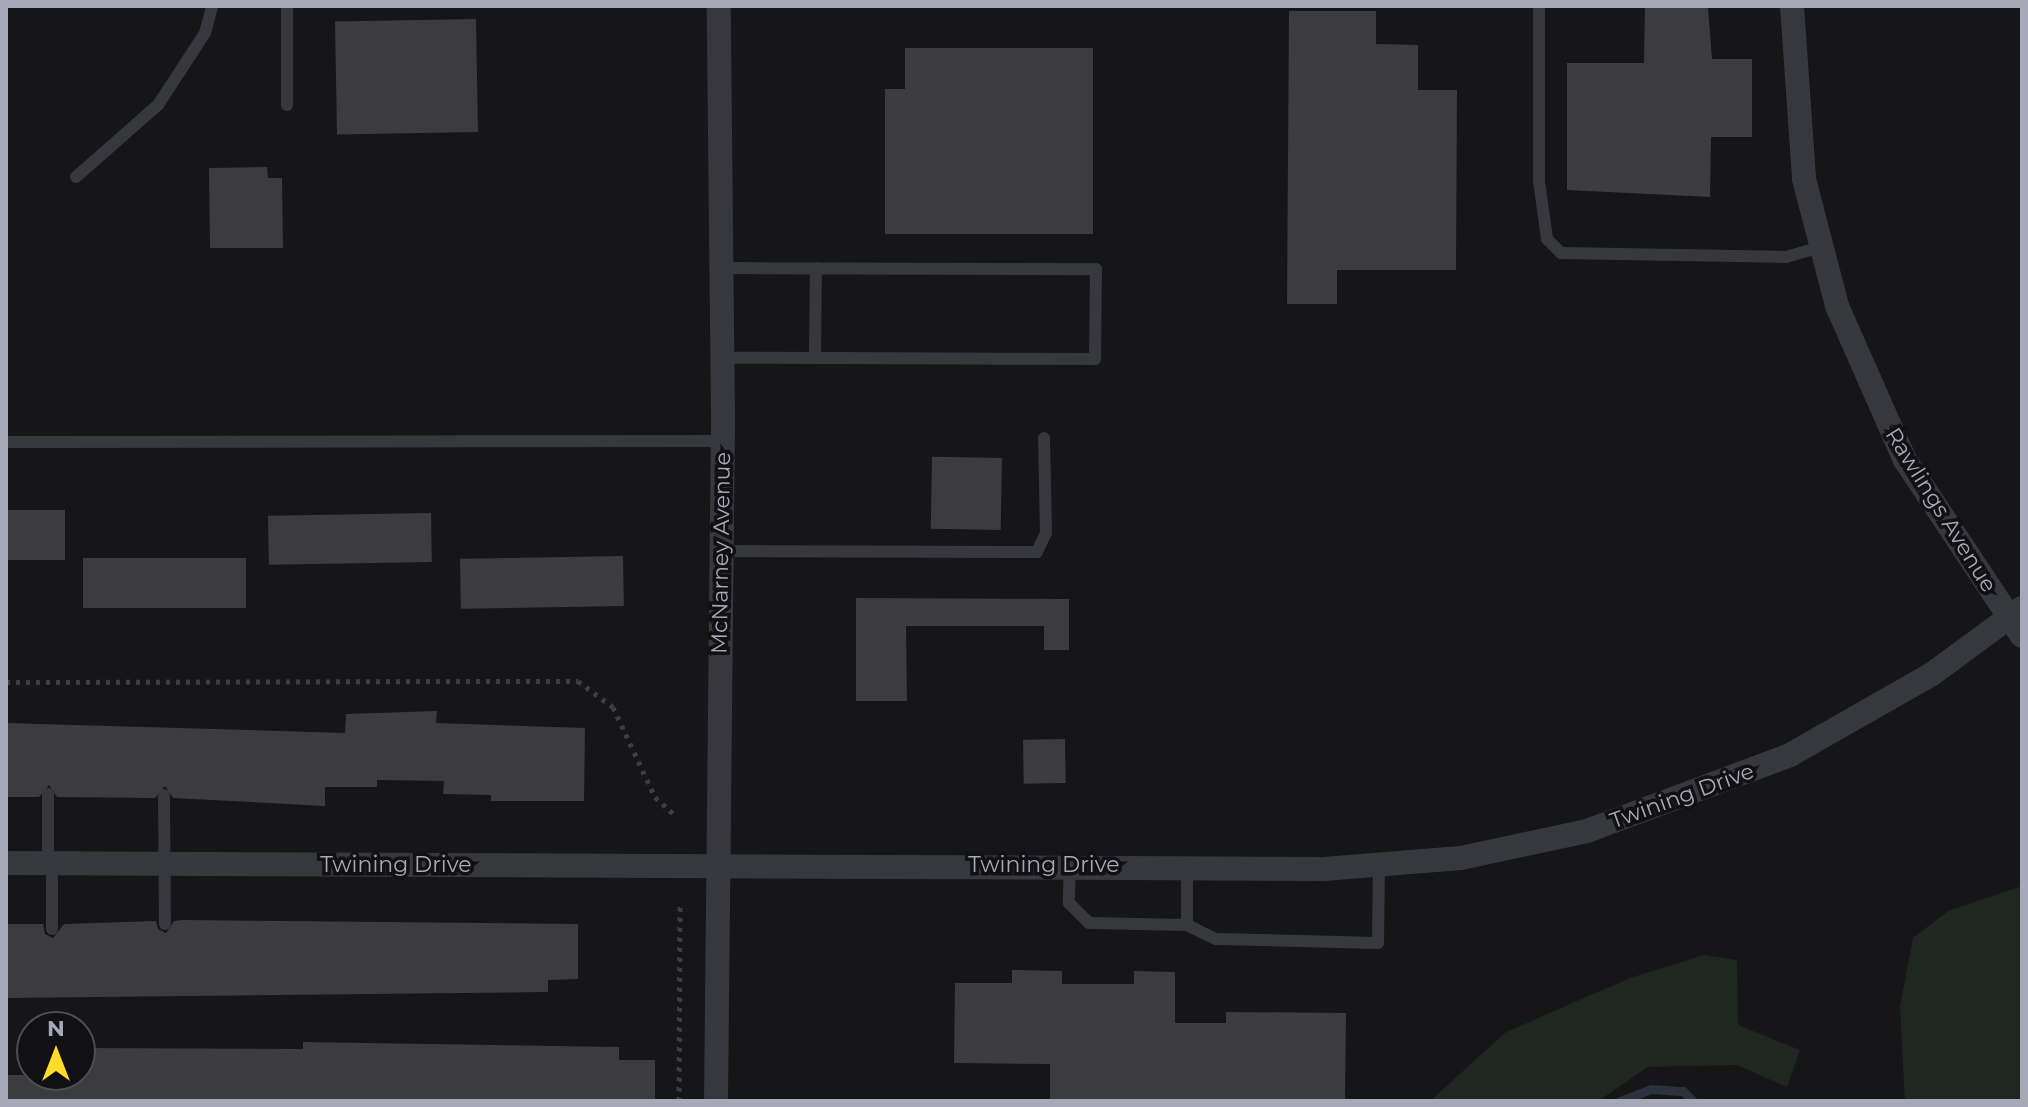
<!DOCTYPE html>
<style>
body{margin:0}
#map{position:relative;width:2028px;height:1107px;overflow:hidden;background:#161618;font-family:Montserrat,sans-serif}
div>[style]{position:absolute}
.green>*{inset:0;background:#1e2720}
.stream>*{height:9px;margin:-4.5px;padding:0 4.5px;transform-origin:4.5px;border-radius:4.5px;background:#2b323e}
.building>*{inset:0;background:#3c3b40;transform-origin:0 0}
.path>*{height:5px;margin-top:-2.5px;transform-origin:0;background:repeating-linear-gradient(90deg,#3d3d45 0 4px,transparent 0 10px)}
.lane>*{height:12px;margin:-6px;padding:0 6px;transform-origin:6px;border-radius:6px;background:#37373e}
.street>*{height:24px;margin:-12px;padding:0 12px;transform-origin:12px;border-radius:12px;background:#37373e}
span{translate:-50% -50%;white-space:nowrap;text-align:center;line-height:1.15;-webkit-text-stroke:7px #111113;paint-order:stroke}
.street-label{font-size:22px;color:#a7a9b9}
.frame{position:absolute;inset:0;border:8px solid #a7a9b9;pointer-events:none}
.north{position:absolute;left:16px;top:1011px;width:80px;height:80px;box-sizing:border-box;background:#111113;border:2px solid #4d4e55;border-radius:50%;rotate:0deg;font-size:22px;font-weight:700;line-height:32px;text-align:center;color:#a7a9b9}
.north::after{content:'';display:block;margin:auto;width:28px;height:36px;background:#ffdc27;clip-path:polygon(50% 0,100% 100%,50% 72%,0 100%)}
</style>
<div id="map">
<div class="green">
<i style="clip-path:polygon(2022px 886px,2022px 1101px,1905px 1101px,1900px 1007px,1913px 938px,1948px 911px)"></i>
<i style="clip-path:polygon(1704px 955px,1737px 960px,1738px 1025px,1800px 1050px,1787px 1087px,1737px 1065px,1648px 1067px,1598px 1101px,1430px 1101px,1506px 1032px,1630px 978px)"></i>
</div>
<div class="stream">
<i style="left:1620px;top:1101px;width:33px;rotate:-21deg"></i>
<i style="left:1651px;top:1089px;width:32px;rotate:4deg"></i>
<i style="left:1683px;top:1091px;width:14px;rotate:45deg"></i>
</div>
<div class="building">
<i style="clip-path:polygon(1645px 6px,1708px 7px,1712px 59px,1752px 59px,1752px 137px,1711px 137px,1710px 197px,1567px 190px,1567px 63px,1644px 63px)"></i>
<i style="clip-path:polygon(1289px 11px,1376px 11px,1376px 44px,1418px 45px,1418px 90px,1457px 90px,1456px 270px,1337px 270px,1337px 304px,1287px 304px)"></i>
<i style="left:476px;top:19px;width:113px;height:141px;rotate:89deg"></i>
<i style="clip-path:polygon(905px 48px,1093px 48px,1093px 234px,885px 234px,885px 89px,905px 89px)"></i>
<i style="clip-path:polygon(267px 167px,268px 178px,282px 178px,283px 248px,210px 248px,209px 168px)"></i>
<i style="left:1002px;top:458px;width:72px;height:70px;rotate:91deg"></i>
<i style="left:6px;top:510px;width:59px;height:50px"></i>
<i style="left:431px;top:513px;width:49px;height:163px;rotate:89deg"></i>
<i style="left:623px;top:556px;width:50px;height:163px;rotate:89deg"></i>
<i style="left:246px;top:558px;width:50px;height:163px;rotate:90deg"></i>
<i style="clip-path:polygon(856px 598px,1069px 599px,1069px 650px,1044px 650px,1044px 626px,906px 626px,907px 701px,856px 701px)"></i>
<i style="clip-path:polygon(437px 711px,436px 723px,585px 728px,584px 801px,491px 801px,491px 795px,443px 794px,444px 781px,377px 780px,377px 787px,325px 787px,325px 806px,173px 798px,165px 786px,155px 798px,57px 797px,49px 785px,39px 797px,6px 797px,6px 723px,345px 733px,346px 714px)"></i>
<i style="left:1065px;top:739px;width:44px;height:42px;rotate:89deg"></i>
<i style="clip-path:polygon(182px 920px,578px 924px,578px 979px,548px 980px,548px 992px,7px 998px,6px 924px,43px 924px,45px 934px,53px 938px,64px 924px,156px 921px,158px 929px,166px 933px,174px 921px)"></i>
<i style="clip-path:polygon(1012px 970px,1062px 971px,1062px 984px,1134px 984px,1134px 971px,1175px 972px,1175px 1023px,1226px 1023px,1226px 1012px,1346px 1013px,1345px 1101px,1050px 1101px,1050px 1064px,954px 1063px,955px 983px,1012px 983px)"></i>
<i style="clip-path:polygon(303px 1042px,619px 1047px,619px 1060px,655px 1060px,655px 1101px,6px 1101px,6px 1075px,80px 1075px,80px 1048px,303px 1049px)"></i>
</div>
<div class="path">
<i style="left:6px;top:682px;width:572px;rotate:-0.1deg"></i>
<i style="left:578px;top:681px;width:44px;rotate:36.6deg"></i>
<i style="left:613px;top:707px;width:99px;rotate:65deg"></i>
<i style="left:655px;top:797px;width:27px;rotate:42deg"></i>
<i style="left:679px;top:1101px;width:199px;rotate:-89.7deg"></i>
</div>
<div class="lane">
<i style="left:287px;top:6px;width:99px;rotate:90deg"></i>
<i style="left:1539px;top:6px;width:175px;rotate:90deg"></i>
<i style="left:1539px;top:181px;width:59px;rotate:82.1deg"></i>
<i style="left:1547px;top:239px;width:20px;rotate:45deg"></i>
<i style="left:1561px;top:253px;width:225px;rotate:1deg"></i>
<i style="left:1786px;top:257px;width:36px;rotate:-16deg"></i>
<i style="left:76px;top:177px;width:109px;rotate:-41.3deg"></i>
<i style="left:158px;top:105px;width:86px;rotate:-56.9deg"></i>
<i style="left:205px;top:33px;width:28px;rotate:-75deg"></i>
<i style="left:722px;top:268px;width:374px;rotate:0.2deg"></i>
<i style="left:1096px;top:269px;width:90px;rotate:90.6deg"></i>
<i style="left:1095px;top:359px;width:372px;rotate:-179.8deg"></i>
<i style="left:815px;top:357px;width:89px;rotate:-89.4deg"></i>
<i style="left:6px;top:442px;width:717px;rotate:-0.08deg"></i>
<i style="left:722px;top:551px;width:315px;rotate:0.2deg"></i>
<i style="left:1037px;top:552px;width:21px;rotate:-65deg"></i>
<i style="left:1046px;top:533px;width:95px;rotate:-91.2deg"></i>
<i style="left:48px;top:794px;width:69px;rotate:90deg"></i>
<i style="left:164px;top:795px;width:129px;rotate:89.6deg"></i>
<i style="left:1070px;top:865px;width:38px;rotate:92deg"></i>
<i style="left:1069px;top:903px;width:28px;rotate:45deg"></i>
<i style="left:1089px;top:923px;width:98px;rotate:1.2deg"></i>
<i style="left:1187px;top:925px;width:58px;rotate:-90deg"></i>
<i style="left:1187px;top:925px;width:32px;rotate:26deg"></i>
<i style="left:1216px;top:939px;width:162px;rotate:1.4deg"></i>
<i style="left:1378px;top:943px;width:79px;rotate:-89.3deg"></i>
<i style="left:52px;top:929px;width:66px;rotate:-90deg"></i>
</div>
<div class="street">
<i style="left:1792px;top:6px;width:173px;rotate:86deg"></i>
<i style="left:1804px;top:179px;width:131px;rotate:75.4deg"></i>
<i style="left:1837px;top:306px;width:168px;rotate:66.2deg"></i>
<i style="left:1905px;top:460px;width:211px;rotate:56.4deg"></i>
<i style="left:6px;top:863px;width:1318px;rotate:0.26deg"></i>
<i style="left:1324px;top:869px;width:137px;rotate:-4.6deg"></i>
<i style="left:1461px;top:858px;width:129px;rotate:-12.1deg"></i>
<i style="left:1587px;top:831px;width:217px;rotate:-20.5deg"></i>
<i style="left:1790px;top:755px;width:163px;rotate:-29.7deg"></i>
<i style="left:1932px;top:674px;width:112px;rotate:-36.3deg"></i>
<i style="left:716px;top:1101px;width:683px;rotate:-89.41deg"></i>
<i style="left:723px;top:418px;width:412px;rotate:-90.6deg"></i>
</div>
<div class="street-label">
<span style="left:1941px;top:510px;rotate:58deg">Rawlings Avenue</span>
<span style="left:721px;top:553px;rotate:-89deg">McNarney Avenue</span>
<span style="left:1682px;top:796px;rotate:-20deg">Twining Drive</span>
<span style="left:396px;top:865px">Twining Drive</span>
<span style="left:1044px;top:865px">Twining Drive</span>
</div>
<div class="frame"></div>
<div class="north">N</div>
</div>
